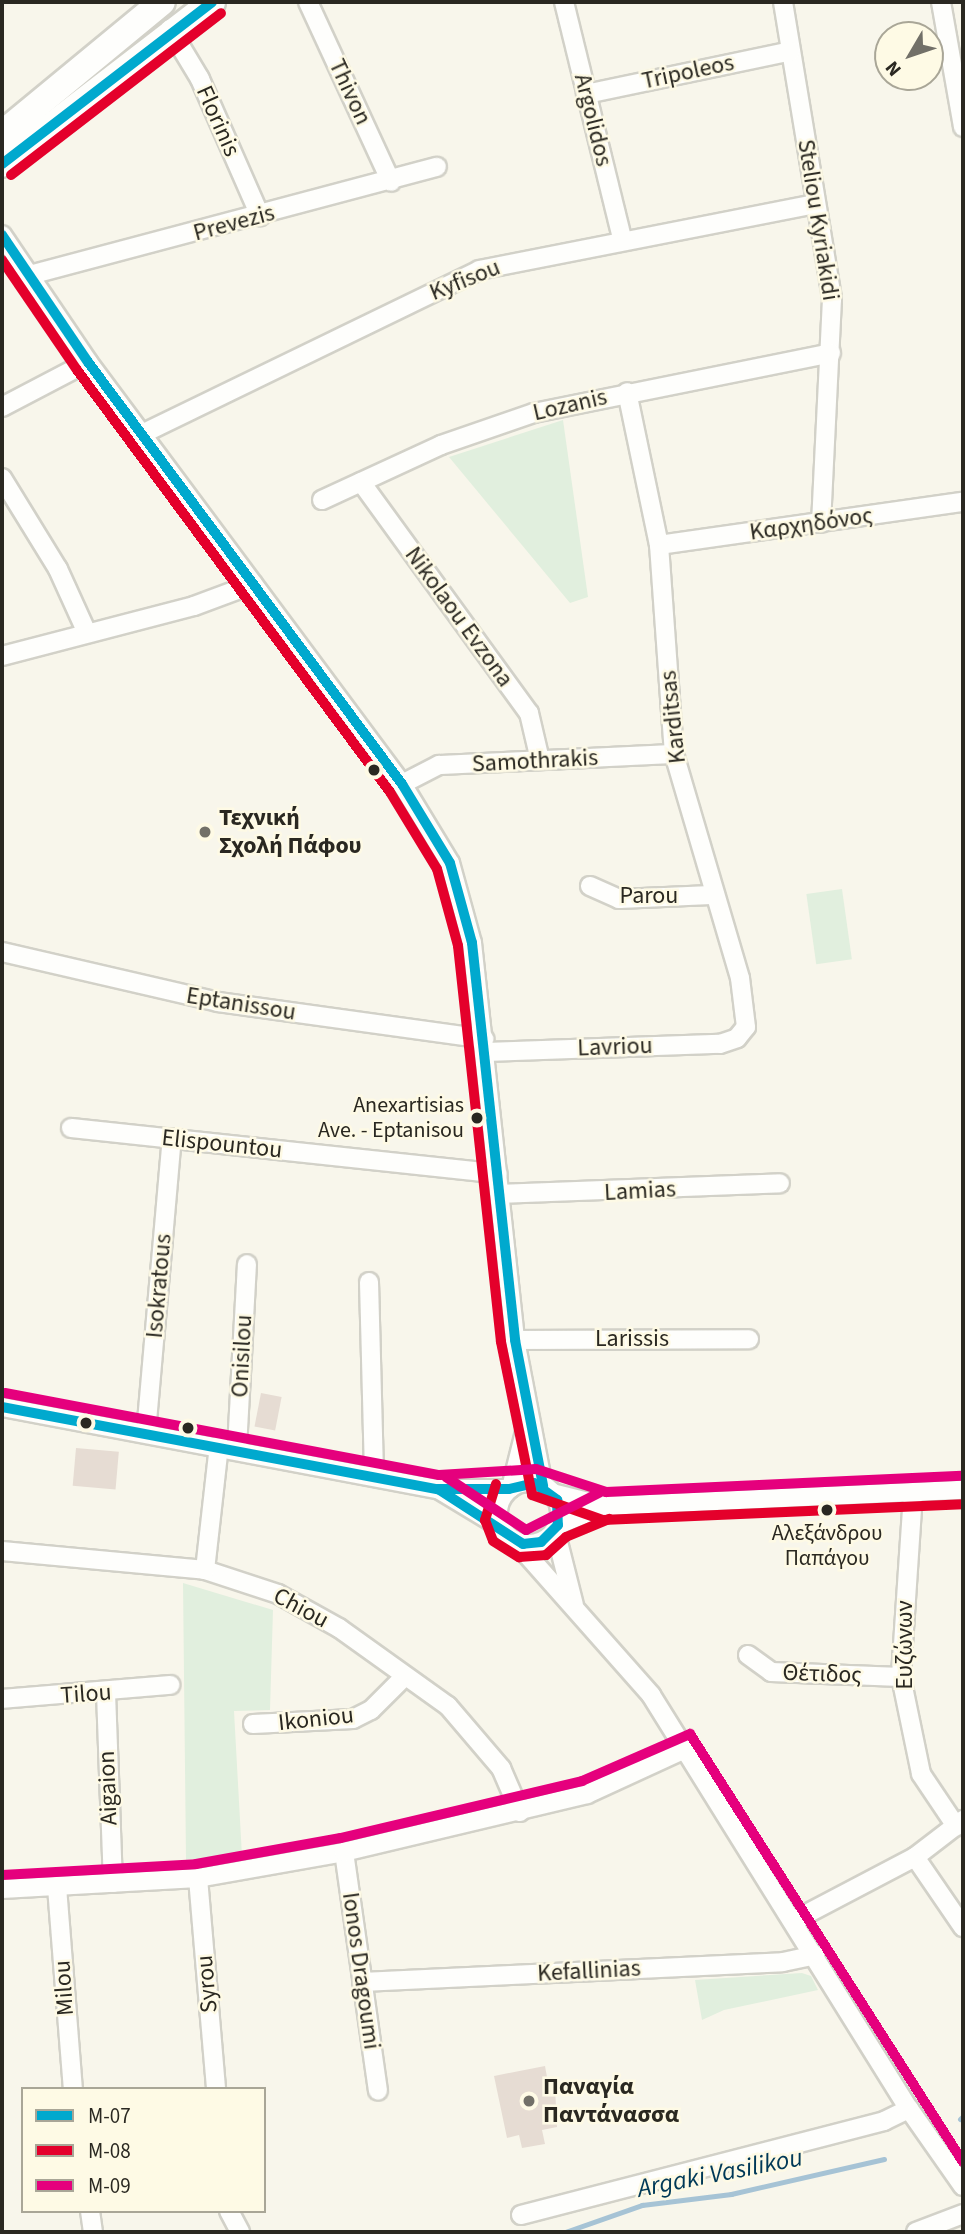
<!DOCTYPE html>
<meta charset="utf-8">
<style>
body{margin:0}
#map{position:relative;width:965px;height:2234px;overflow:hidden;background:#f8f6eb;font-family:"Source Sans 3",sans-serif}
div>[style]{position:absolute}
.green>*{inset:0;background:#e1efde;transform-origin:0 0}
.stream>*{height:5px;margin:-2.5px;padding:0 2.5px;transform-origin:2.5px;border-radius:2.5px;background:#a6c3d5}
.building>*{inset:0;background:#e6dcd3;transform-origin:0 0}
.roads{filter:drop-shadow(2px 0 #d2d1c8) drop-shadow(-2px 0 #d2d1c8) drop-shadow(0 2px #d2d1c8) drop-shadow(0 -2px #d2d1c8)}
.minor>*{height:18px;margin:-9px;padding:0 9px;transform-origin:9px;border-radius:9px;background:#fefefc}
.minor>.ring{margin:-9px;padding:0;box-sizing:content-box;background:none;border:18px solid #fefefc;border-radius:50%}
.highway>*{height:26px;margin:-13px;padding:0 13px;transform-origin:13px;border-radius:13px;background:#fefefc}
.bus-1>*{height:10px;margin:-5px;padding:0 5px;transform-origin:5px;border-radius:5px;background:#00a9ce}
.bus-2>*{height:10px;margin:-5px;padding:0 5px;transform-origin:5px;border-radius:5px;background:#e4002b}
.bus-3>*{height:10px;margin:-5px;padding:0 5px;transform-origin:5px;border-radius:5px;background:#e5007d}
.dots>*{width:19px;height:19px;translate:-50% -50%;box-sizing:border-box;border:4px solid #fefae5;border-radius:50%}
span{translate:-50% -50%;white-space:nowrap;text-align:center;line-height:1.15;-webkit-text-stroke:5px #fefae5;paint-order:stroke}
.bus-label{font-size:22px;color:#2a2821}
.right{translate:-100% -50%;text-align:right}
.street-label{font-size:24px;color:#2a2821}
.poi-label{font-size:24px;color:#2a2821;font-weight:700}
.left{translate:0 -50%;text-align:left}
.water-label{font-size:26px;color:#013957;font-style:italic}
.frame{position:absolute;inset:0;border:4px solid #2a2821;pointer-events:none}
.legend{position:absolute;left:21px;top:2087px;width:245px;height:126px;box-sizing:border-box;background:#fefae5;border:2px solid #a9a697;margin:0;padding:9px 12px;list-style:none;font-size:21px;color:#2a2821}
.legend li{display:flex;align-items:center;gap:14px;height:35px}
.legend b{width:35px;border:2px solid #a9a697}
.north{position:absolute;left:874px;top:21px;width:70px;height:70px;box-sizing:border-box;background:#fefae5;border:2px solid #a9a697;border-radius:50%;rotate:231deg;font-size:19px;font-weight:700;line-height:28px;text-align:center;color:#2a2821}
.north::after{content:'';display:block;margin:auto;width:24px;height:32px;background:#727068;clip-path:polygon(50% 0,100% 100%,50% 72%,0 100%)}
</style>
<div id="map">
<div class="green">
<i style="clip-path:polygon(563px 420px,588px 597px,570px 603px,449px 457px)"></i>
<i style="left:842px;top:889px;width:71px;height:36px;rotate:82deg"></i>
<i style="clip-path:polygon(183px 1583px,273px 1610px,270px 1710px,234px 1711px,242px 1856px,186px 1860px)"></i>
<i style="clip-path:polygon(802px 1973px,811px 1976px,818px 1990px,724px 2010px,702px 2020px,695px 1980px)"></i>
</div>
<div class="stream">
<i style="left:960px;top:2119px;width:4px;rotate:-45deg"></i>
<i style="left:565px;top:2232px;width:82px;rotate:-19.3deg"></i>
<i style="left:642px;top:2205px;width:90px;rotate:-7deg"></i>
<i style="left:731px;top:2194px;width:157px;rotate:-12.9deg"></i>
</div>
<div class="building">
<i style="left:261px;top:1393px;width:21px;height:34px;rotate:11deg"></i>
<i style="left:76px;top:1448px;width:43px;height:38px;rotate:5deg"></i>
<i style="clip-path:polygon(545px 2066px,549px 2088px,555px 2087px,557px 2127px,542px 2130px,545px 2144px,522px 2148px,519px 2135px,507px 2138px,494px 2076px)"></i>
</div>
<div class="roads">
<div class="minor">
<i style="left:308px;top:2px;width:198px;rotate:65.2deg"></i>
<i style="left:564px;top:2px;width:244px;rotate:76.2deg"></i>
<i style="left:783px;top:2px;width:301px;rotate:80.6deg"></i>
<i style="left:832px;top:299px;width:224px;rotate:92.8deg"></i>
<i style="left:941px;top:2px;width:127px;rotate:80deg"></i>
<i style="left:170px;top:29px;width:58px;rotate:59deg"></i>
<i style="left:200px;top:79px;width:150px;rotate:66.3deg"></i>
<i style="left:586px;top:94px;width:209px;rotate:-11.8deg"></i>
<i style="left:2px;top:235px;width:153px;rotate:55.9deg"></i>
<i style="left:88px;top:362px;width:526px;rotate:53.35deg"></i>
<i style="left:402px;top:784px;width:92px;rotate:58.7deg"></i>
<i style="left:450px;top:863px;width:83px;rotate:74.6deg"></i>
<i style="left:472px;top:943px;width:399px;rotate:83.8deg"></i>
<i style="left:515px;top:1340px;width:149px;rotate:79.1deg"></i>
<i style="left:30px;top:275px;width:421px;rotate:-14.9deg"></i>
<i style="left:2px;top:407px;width:97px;rotate:-27.6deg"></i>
<i style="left:142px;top:434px;width:375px;rotate:-25.9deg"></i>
<i style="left:479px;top:270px;width:342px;rotate:-11.1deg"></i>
<i style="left:2px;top:478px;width:107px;rotate:58.4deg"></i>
<i style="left:58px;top:569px;width:70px;rotate:65.6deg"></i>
<i style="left:361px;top:482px;width:286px;rotate:54deg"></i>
<i style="left:529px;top:713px;width:48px;rotate:76.8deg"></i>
<i style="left:322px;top:500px;width:131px;rotate:-24.8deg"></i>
<i style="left:441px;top:445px;width:98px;rotate:-19deg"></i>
<i style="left:534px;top:413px;width:303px;rotate:-11.4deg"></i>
<i style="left:659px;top:545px;width:307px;rotate:-8.1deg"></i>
<i style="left:2px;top:656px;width:198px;rotate:-14.6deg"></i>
<i style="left:194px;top:606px;width:63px;rotate:-20.4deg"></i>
<i style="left:402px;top:784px;width:42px;rotate:-27.2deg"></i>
<i style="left:439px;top:765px;width:235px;rotate:-2.7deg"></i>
<i style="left:590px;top:886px;width:32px;rotate:24deg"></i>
<i style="left:619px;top:899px;width:92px;rotate:-2.5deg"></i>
<i style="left:2px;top:952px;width:222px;rotate:13deg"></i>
<i style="left:218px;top:1002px;width:269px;rotate:7.9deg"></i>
<i style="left:486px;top:1052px;width:234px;rotate:-2deg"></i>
<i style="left:720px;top:1044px;width:18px;rotate:-19deg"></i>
<i style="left:737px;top:1038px;width:14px;rotate:-51deg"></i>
<i style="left:746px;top:1027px;width:49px;rotate:-97deg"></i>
<i style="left:740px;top:978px;width:234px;rotate:-106.4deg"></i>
<i style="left:674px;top:754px;width:210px;rotate:-94.1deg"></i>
<i style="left:659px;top:545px;width:156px;rotate:-101.8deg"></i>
<i style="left:71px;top:1128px;width:429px;rotate:6.1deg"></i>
<i style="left:500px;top:1194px;width:280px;rotate:-2.2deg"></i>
<i style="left:369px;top:1282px;width:194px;rotate:88.5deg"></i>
<i style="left:515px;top:1340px;width:234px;rotate:-0.2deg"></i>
<i style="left:2px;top:1407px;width:444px;rotate:10.7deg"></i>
<i style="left:438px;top:1489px;width:71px"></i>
<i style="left:146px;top:1433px;width:296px;rotate:-85deg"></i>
<i style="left:237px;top:1448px;width:184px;rotate:-86.9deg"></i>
<i class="ring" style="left:498px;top:1482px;width:44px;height:44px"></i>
<i style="left:511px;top:1488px;width:66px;rotate:-76deg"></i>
<i style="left:438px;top:1489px;width:74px;rotate:31.1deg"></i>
<i style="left:552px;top:1493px;width:54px;rotate:14deg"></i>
<i style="left:604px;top:1506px;width:359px;rotate:-2.6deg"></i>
<i style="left:913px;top:1494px;width:183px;rotate:93.8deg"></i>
<i style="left:901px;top:1677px;width:99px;rotate:78.3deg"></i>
<i style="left:921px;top:1774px;width:63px;rotate:56.1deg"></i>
<i style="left:558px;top:1525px;width:50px;rotate:-22.4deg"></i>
<i style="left:555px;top:1530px;width:77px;rotate:75.8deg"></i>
<i style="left:514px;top:1540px;width:207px;rotate:48.5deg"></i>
<i style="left:651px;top:1695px;width:488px;rotate:58.1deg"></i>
<i style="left:909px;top:2109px;width:94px;rotate:55deg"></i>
<i style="left:2px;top:1551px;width:204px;rotate:5.3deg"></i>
<i style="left:205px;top:1570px;width:77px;rotate:18.2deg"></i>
<i style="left:278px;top:1594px;width:70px;rotate:29.1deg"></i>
<i style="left:339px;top:1628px;width:134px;rotate:35.6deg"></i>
<i style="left:448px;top:1706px;width:82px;rotate:49.5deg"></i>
<i style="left:501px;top:1768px;width:48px;rotate:66.6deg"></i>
<i style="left:205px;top:1570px;width:126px;rotate:-83.6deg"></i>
<i style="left:748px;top:1655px;width:29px;rotate:36deg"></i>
<i style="left:771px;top:1672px;width:130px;rotate:2.2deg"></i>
<i style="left:106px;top:1693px;width:190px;rotate:87.9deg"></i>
<i style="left:2px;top:1699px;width:169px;rotate:-4.8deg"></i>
<i style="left:253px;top:1724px;width:100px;rotate:-2.9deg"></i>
<i style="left:353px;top:1719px;width:20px;rotate:-27deg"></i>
<i style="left:371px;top:1710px;width:48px;rotate:-45deg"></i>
<i style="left:344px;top:1852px;width:241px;rotate:81.9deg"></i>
<i style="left:915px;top:1857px;width:85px;rotate:55.6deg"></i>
<i style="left:198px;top:1878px;width:212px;rotate:85.1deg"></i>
<i style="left:57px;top:1887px;width:203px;rotate:85.5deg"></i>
<i style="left:2px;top:1889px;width:196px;rotate:-3.2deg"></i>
<i style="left:198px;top:1878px;width:148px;rotate:-10.1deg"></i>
<i style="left:344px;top:1852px;width:250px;rotate:-13.4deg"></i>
<i style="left:587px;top:1794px;width:110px;rotate:-24.7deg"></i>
<i style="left:795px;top:1920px;width:136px;rotate:-27.7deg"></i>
<i style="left:915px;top:1857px;width:61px;rotate:-37.6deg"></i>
<i style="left:362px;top:1982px;width:421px;rotate:-2.7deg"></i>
<i style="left:783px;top:1962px;width:33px;rotate:-12deg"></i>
<i style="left:90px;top:2211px;width:21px;rotate:82deg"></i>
<i style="left:229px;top:2211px;width:24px;rotate:62deg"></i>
<i style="left:521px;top:2215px;width:375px;rotate:-14.5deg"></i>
<i style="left:884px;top:2121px;width:28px;rotate:-26deg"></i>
<i style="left:916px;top:2232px;width:50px;rotate:-21deg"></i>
</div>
<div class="highway">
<i style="left:2px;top:134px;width:207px;rotate:-39.5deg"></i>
<i style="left:2px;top:164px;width:265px;rotate:-37.6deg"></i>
</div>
</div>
<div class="bus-1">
<i style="left:2px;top:164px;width:265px;rotate:-37.6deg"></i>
<i style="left:2px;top:235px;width:153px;rotate:55.9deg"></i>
<i style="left:88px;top:362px;width:526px;rotate:53.35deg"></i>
<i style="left:402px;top:784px;width:92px;rotate:58.7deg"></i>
<i style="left:450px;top:863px;width:83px;rotate:74.6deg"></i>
<i style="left:472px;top:943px;width:399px;rotate:83.8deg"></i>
<i style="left:515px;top:1340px;width:149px;rotate:79.1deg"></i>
<i style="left:2px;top:1407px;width:444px;rotate:10.7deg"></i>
<i style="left:534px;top:1483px;width:29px;rotate:36deg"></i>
<i style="left:557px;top:1500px;width:25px;rotate:88deg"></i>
<i style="left:558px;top:1525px;width:24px;rotate:135deg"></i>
<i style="left:541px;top:1542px;width:18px;rotate:174deg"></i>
<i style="left:523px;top:1544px;width:101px;rotate:-147.1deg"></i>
<i style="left:438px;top:1489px;width:71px"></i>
<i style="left:509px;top:1489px;width:26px;rotate:-13deg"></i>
</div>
<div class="bus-2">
<i style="left:11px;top:175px;width:265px;rotate:-37.6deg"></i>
<i style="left:2px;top:260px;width:133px;rotate:55.7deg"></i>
<i style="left:77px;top:370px;width:525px;rotate:53.44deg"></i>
<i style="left:390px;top:792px;width:90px;rotate:58.6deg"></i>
<i style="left:437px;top:869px;width:80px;rotate:74.7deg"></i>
<i style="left:458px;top:946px;width:398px;rotate:83.8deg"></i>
<i style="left:501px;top:1342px;width:156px;rotate:78.5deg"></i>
<i style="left:532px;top:1495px;width:75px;rotate:19.4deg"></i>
<i style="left:603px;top:1520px;width:360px;rotate:-2.5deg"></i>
<i style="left:496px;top:1484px;width:38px;rotate:107deg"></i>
<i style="left:485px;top:1520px;width:22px;rotate:69deg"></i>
<i style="left:493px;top:1541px;width:31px;rotate:32deg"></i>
<i style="left:519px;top:1557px;width:27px;rotate:-4deg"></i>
<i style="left:546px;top:1555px;width:27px;rotate:-42deg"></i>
<i style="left:566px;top:1537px;width:47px;rotate:-22.7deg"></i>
</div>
<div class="bus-3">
<i style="left:5px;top:1393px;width:442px;rotate:10.7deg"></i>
<i style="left:439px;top:1475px;width:97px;rotate:-3.5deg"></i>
<i style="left:536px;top:1469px;width:74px;rotate:18.2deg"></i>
<i style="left:606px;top:1492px;width:356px;rotate:-2.6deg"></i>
<i style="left:446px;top:1477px;width:96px;rotate:33.5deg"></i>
<i style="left:526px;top:1530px;width:82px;rotate:-26.9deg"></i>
<i style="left:2px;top:1875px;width:194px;rotate:-3.2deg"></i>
<i style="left:196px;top:1864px;width:147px;rotate:-10.2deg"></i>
<i style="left:341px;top:1838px;width:248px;rotate:-13.3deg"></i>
<i style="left:582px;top:1781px;width:118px;rotate:-23.5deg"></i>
<i style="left:690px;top:1734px;width:508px;rotate:57.47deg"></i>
</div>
<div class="dots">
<i style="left:374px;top:770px;background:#2a2821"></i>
<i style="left:205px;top:832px;background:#727068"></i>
<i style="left:477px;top:1118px;background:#2a2821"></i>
<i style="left:86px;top:1423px;background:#2a2821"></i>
<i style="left:188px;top:1428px;background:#2a2821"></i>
<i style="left:827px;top:1510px;background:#2a2821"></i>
<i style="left:529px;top:2101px;background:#727068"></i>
</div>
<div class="bus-label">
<span class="right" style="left:464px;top:1118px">Anexartisias<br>Ave. - Eptanisou</span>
<span style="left:827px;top:1546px">Αλεξάνδρου<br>Παπάγου</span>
</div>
<div class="street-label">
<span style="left:688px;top:72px;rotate:-12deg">Tripoleos</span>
<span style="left:350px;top:92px;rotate:65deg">Thivon</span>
<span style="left:593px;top:120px;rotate:76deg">Argolidos</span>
<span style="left:218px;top:121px;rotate:66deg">Florinis</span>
<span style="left:818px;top:220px;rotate:81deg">Steliou Kyriakidi</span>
<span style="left:234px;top:223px;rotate:-15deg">Prevezis</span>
<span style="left:465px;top:280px;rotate:-22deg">Kyfisou</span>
<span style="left:570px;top:405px;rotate:-13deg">Lozanis</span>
<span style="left:811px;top:524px;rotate:-8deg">Καρχηδόνος</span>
<span style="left:459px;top:617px;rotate:54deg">Nikolaou Evzona</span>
<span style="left:673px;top:717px;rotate:-96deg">Karditsas</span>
<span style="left:535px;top:761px;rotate:-3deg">Samothrakis</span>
<span style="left:649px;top:896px">Parou</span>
<span style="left:241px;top:1004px;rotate:9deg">Eptanissou</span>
<span style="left:615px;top:1047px;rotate:-2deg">Lavriou</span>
<span style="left:222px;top:1144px;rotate:6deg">Elispountou</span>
<span style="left:640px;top:1191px;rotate:-3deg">Lamias</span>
<span style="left:159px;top:1286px;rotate:-85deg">Isokratous</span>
<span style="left:632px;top:1339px">Larissis</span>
<span style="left:242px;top:1356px;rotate:-87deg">Onisilou</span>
<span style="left:301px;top:1608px;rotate:28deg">Chiou</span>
<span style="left:905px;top:1645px;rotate:-90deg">Ευζώνων</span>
<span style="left:822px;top:1674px;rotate:2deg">Θέτιδος</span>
<span style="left:86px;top:1694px;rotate:-4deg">Tilou</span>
<span style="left:316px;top:1719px;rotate:-6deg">Ikoniou</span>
<span style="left:108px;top:1788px;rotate:-92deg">Aigaion</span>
<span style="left:361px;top:1971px;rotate:82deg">Ionos Dragoumi</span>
<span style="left:589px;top:1971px;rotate:-3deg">Kefallinias</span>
<span style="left:207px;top:1984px;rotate:-95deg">Syrou</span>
<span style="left:64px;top:1988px;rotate:-94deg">Milou</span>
</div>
<div class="poi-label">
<span class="left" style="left:219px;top:832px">Τεχνική<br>Σχολή Πάφου</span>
<span class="left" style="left:543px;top:2101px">Παναγία<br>Παντάνασσα</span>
</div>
<div class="water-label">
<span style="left:720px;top:2173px;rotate:-11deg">Argaki Vasilikou</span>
</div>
<div class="frame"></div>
<ul class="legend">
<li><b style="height:9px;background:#00a9ce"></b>M-07</li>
<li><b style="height:9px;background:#e4002b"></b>M-08</li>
<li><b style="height:9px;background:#e5007d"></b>M-09</li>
</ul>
<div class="north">N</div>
</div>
